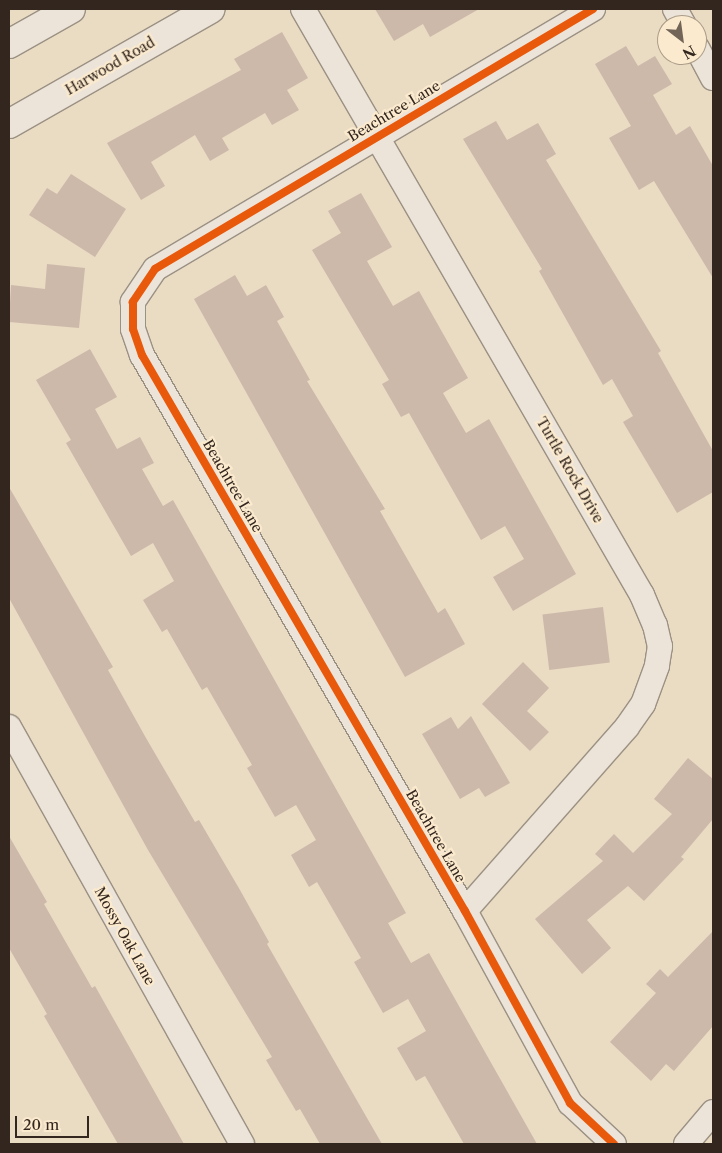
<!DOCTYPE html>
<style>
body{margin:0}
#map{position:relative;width:722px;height:1153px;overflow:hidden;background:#eadbc3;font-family:"Libre Caslon Text",serif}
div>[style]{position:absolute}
.building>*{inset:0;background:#cdb9aa;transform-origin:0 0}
.roads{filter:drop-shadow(1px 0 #9b9183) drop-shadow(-1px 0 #9b9183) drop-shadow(0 1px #9b9183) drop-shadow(0 -1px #9b9183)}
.minor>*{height:24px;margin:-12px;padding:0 12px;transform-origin:12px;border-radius:12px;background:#ece4d9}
.secondary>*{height:28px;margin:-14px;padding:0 14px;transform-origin:14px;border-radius:14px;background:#ece4d9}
.cycleway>*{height:8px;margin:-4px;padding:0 4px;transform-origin:4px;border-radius:4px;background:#e8590c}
span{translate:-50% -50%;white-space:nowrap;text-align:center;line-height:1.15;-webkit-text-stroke:4.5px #fbeace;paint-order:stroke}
.street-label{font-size:14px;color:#32261e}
.frame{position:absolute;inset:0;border:10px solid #32261e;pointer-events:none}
.north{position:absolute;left:657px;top:15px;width:50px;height:50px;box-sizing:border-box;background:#fbeace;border:1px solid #ab9c88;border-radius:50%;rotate:150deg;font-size:14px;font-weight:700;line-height:20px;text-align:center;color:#32261e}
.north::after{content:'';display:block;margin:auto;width:18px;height:22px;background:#726558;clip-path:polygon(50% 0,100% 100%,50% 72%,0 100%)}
.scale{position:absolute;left:15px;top:1116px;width:74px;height:22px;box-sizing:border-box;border:2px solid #32261e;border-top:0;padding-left:6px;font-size:15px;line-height:18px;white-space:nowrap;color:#32261e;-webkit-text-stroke:4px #fbeace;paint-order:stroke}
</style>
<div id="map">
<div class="building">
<i style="clip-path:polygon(375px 9px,479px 9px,430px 37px,423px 24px,394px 41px)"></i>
<i style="clip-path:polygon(282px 32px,308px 78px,287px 90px,299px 110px,272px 125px,265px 113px,222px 138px,229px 150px,210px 161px,195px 135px,151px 162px,165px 186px,141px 200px,107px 143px,241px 70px,234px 59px)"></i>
<i style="clip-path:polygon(626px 46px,638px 66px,655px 56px,672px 84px,653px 95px,676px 135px,690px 126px,713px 166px,713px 278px,654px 181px,639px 190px,609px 138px,631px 126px,595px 64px)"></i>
<i style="clip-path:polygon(496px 121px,507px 140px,538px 123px,556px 154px,546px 160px,661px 351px,658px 353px,713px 451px,713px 492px,677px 513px,623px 422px,633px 416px,612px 379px,603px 385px,539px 271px,542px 269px,463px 139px)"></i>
<i style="clip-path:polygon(71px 174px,126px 209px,95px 257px,29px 215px,47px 188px,57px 194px)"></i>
<i style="clip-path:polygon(361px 193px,392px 247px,367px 261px,393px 306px,419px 291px,468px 378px,443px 393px,466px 433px,489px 419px,576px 574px,513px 611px,493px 577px,524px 559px,505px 526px,481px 540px,409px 413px,401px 417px,382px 384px,389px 380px,312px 250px,341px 233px,328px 211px)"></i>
<i style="clip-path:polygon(47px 264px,85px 268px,79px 328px,9px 322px,11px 285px,45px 289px)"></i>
<i style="clip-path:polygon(235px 275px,247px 296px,266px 285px,284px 317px,277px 321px,310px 380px,307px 381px,385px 509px,380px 511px,438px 613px,445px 608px,465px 644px,405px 677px,194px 299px)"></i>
<i style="clip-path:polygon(90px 349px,117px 397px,95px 409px,117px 449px,140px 437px,154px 463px,142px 469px,163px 506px,173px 500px,406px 913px,388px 923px,411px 963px,429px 953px,537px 1144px,464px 1144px,425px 1076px,416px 1081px,397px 1048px,426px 1031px,408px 999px,383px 1013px,354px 962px,361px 958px,317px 882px,309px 887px,291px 855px,316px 840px,296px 805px,275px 817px,247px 768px,252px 765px,207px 687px,202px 690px,167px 629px,162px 632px,143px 600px,174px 581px,153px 543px,131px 556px,66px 443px,71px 440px,36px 380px)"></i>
<i style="clip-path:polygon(9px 487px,113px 667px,108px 670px,146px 738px,195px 822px,199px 820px,240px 890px,269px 942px,267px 944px,382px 1144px,320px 1144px,300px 1109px,296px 1111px,266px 1060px,272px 1057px,148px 850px,9px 598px)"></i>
<i style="left:603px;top:607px;width:56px;height:61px;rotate:83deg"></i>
<i style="clip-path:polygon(523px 662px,549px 688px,527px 711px,549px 732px,530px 751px,482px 704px)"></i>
<i style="clip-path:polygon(471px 716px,510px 783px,485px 797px,479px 788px,460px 799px,422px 734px,451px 717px,458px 729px)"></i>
<i style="clip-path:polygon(688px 758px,713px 779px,713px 819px,681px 857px,684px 859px,644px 901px,628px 886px,587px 920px,611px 948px,582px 974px,535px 919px,603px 861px,595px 854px,614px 834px,633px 853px,672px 814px,654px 799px)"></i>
<i style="clip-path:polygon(9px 836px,47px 902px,44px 904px,92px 988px,95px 986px,184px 1144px,118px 1144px,44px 1016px,47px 1014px,9px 948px)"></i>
<i style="clip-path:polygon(713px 931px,713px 1026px,674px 1071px,666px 1064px,651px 1081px,610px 1042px,656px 993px,646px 984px,660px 969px,668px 977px)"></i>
</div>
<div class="roads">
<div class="minor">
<i style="left:303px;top:9px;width:677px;rotate:59.95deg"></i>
<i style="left:642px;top:595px;width:33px;rotate:67deg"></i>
<i style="left:655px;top:625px;width:22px;rotate:77deg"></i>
<i style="left:660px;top:646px;width:20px;rotate:99deg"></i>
<i style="left:657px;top:666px;width:40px;rotate:110.2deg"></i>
<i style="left:643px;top:704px;width:28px;rotate:125deg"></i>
<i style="left:627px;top:727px;width:245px;rotate:131.4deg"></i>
<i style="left:593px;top:9px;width:509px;rotate:149.31deg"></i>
<i style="left:155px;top:269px;width:40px;rotate:124deg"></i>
<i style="left:133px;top:302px;width:27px;rotate:90deg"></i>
<i style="left:133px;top:329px;width:28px;rotate:71deg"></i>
<i style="left:142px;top:355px;width:643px;rotate:59.85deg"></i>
<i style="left:465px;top:911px;width:219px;rotate:61.3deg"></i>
<i style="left:570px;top:1103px;width:60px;rotate:43deg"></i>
<i style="left:675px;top:9px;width:18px;rotate:61deg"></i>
<i style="left:697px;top:48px;width:34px;rotate:62deg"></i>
<i style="left:9px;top:727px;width:478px;rotate:60.8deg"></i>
<i style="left:686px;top:1144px;width:42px;rotate:-49.8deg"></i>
</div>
<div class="secondary">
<i style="left:9px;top:44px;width:71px;rotate:-29.4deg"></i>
<i style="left:9px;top:124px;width:232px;rotate:-29.7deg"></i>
</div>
</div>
<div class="cycleway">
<i style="left:593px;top:9px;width:509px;rotate:149.31deg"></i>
<i style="left:155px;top:269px;width:40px;rotate:124deg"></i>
<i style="left:133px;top:302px;width:27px;rotate:90deg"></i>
<i style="left:133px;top:329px;width:28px;rotate:71deg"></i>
<i style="left:142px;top:355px;width:643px;rotate:59.85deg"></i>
<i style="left:465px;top:911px;width:219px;rotate:61.3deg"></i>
<i style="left:570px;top:1103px;width:60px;rotate:43deg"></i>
</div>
<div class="street-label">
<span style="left:110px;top:66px;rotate:-30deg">Harwood Road</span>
<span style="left:394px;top:111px;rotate:-31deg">Beachtree Lane</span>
<span style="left:570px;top:470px;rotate:60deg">Turtle Rock Drive</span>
<span style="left:233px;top:486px;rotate:60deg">Beachtree Lane</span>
<span style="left:436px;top:836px;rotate:60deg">Beachtree Lane</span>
<span style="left:125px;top:936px;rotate:61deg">Mossy Oak Lane</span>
</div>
<div class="frame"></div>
<div class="north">N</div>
<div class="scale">20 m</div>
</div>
